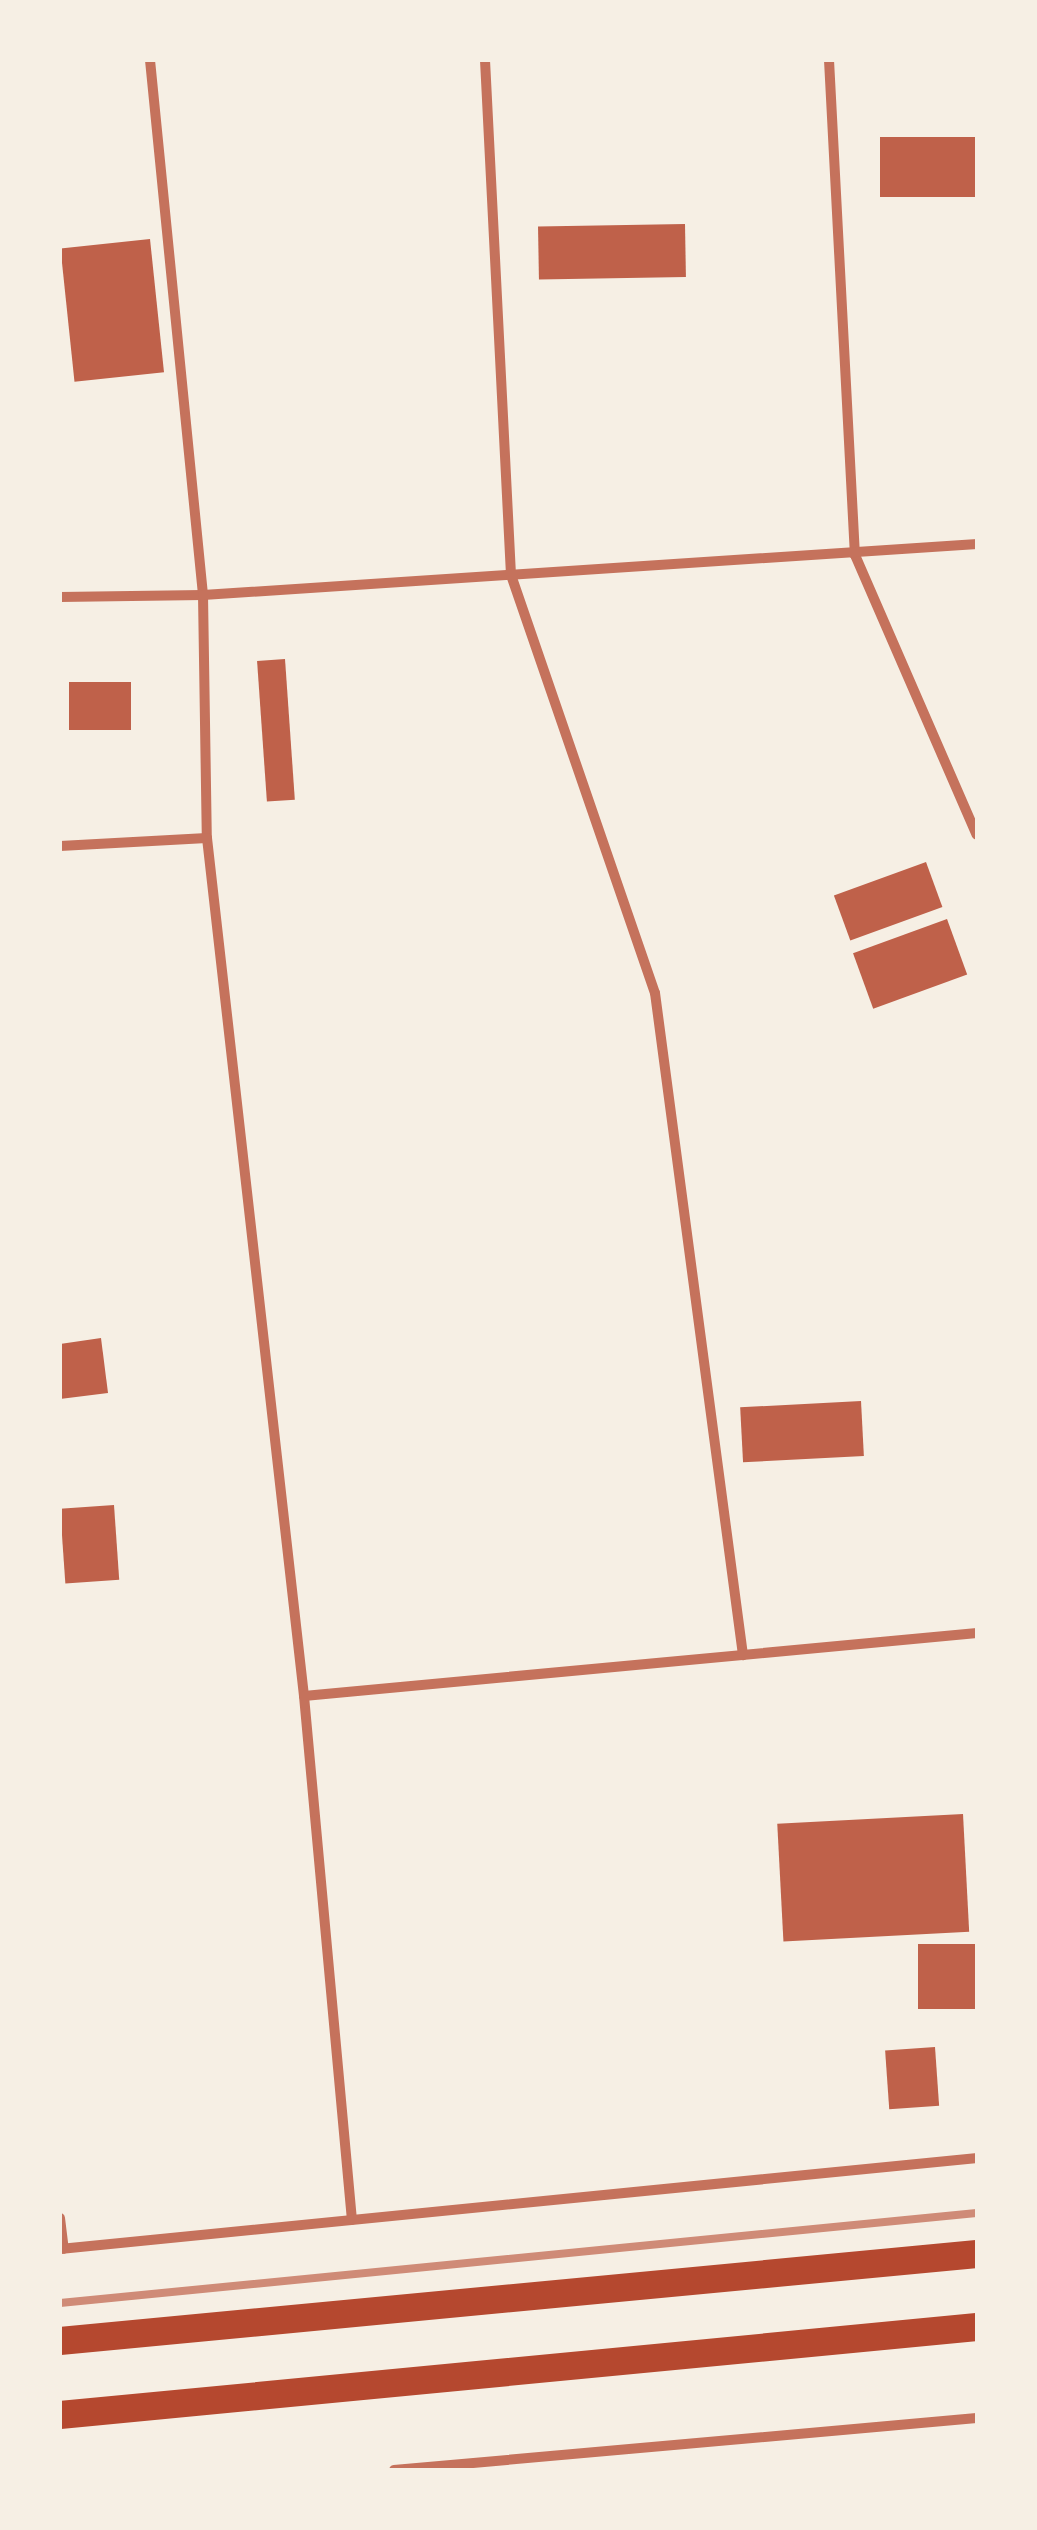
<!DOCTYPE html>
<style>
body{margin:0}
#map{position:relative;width:1037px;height:2530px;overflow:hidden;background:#f6efe4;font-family:"Asap Condensed",sans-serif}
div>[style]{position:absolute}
.building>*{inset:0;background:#bf614a;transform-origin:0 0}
.minor>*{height:10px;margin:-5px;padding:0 5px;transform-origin:5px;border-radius:5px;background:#c5725c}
.trunk>*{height:28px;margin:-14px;padding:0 14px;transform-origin:14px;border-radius:14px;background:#b5482f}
.rail>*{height:8px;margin:-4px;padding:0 4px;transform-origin:4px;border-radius:4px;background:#cf8b77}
span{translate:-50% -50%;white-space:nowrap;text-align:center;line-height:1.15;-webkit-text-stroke:8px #f6efe4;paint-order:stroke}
.frame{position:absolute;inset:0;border:62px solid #f6efe4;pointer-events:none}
</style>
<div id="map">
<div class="building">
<i style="left:977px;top:137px;width:60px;height:97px;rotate:90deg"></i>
<i style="left:685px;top:224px;width:53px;height:147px;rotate:89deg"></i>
<i style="left:150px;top:239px;width:134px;height:90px;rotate:84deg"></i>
<i style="left:285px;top:659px;width:141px;height:28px;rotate:86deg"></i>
<i style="left:69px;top:682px;width:62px;height:48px"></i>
<i style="left:926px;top:862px;width:48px;height:98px;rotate:70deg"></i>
<i style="left:947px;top:919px;width:59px;height:100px;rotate:70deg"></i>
<i style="clip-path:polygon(101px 1338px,108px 1393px,60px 1399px,60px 1344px)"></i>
<i style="left:861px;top:1401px;width:55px;height:121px;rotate:87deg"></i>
<i style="left:114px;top:1505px;width:75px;height:54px;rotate:86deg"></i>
<i style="left:963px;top:1814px;width:118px;height:186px;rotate:87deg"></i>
<i style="left:977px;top:1944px;width:65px;height:59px;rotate:90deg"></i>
<i style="left:935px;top:2047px;width:59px;height:50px;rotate:86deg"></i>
</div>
<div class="minor">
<i style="left:150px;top:60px;width:538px;rotate:84.34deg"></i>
<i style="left:203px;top:595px;width:243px;rotate:89.1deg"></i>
<i style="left:207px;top:838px;width:863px;rotate:83.55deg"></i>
<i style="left:304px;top:1696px;width:526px;rotate:84.77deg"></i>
<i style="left:485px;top:60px;width:516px;rotate:87.11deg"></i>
<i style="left:511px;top:575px;width:442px;rotate:71deg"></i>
<i style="left:655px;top:993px;width:668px;rotate:82.43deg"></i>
<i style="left:829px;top:60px;width:496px;rotate:87deg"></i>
<i style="left:855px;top:555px;width:305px;rotate:66.5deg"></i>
<i style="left:60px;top:597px;width:143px;rotate:-0.8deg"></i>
<i style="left:203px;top:595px;width:776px;rotate:-3.77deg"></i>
<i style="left:60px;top:846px;width:147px;rotate:-3.1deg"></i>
<i style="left:304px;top:1696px;width:676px;rotate:-5.35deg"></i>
<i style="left:60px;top:2218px;width:31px;rotate:83deg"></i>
<i style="left:60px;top:2249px;width:922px;rotate:-5.67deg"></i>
<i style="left:394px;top:2470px;width:585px;rotate:-5.1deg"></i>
</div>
<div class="trunk">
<i style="left:60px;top:2341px;width:921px;rotate:-5.42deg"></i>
<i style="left:60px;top:2415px;width:921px;rotate:-5.48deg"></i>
</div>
<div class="rail">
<i style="left:60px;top:2303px;width:921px;rotate:-5.61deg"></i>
</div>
<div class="frame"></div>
</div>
